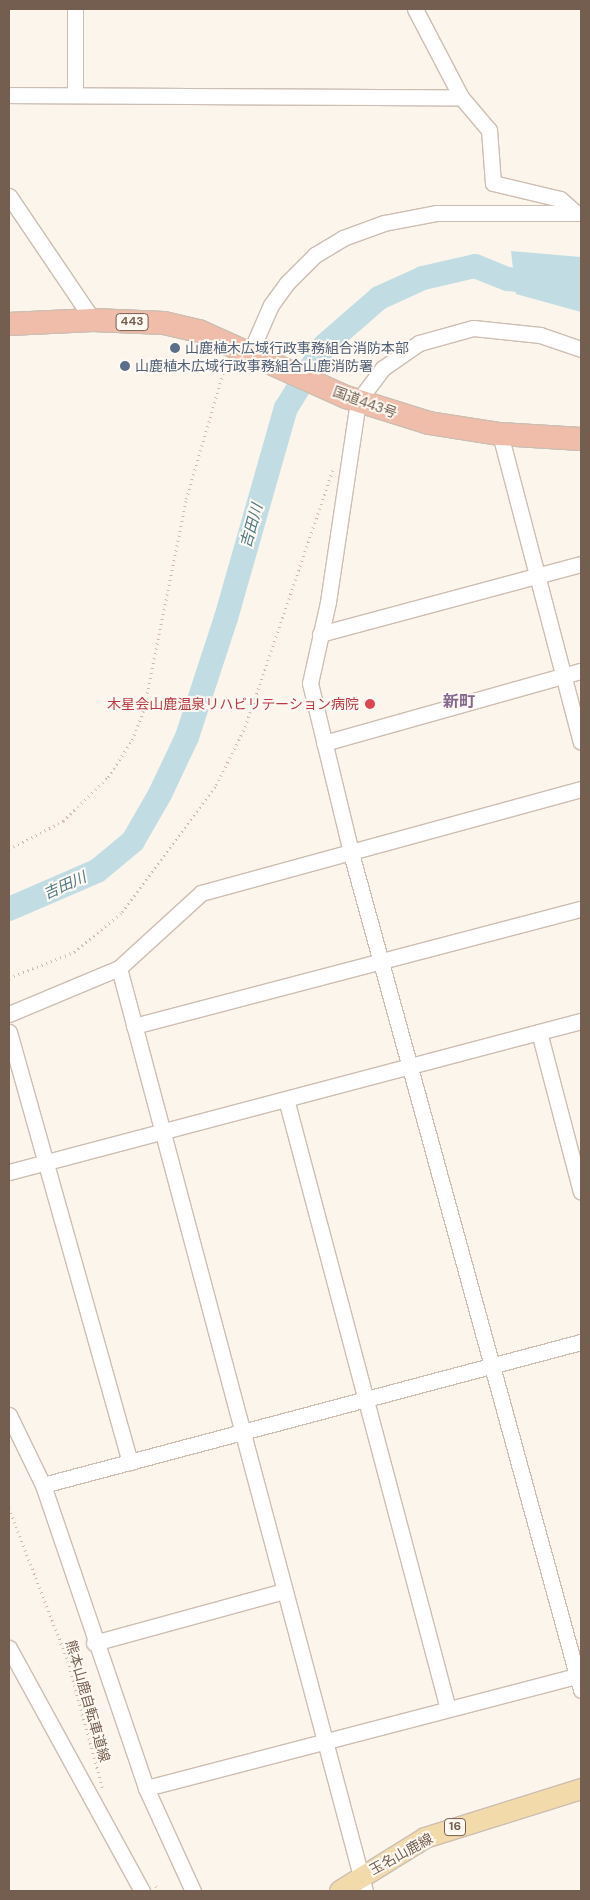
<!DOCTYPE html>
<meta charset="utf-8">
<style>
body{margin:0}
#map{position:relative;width:590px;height:1900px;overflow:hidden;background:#fbf5ec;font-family:"DM Sans","Noto Sans JP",sans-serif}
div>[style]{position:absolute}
.water>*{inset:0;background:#c1dde3}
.river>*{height:24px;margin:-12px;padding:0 12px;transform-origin:12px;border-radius:12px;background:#c1dde3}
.path>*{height:2.5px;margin-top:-1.25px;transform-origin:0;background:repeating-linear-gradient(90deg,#d3baa8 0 1px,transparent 0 5px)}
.roads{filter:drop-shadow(1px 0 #cdbeb2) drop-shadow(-1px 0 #cdbeb2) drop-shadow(0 1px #cdbeb2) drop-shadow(0 -1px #cdbeb2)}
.minor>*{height:15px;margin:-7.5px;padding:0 7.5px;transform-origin:7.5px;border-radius:7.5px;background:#fff}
.major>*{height:20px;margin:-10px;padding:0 10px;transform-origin:10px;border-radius:10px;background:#f2daab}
.highway>*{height:22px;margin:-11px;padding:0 11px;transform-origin:11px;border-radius:11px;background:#efbda9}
.dots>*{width:14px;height:14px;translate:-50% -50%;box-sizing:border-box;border:2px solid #fef9f2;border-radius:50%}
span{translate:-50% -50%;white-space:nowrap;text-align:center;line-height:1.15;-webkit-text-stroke:4px #fef9f2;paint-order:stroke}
.shield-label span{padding:1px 4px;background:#fef9f2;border:1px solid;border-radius:4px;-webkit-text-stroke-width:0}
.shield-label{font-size:12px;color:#745e50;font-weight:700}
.service-label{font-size:14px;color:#4e5e75}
.left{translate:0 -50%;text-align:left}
.street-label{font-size:14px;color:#745e50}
.health-label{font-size:14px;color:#be3a42}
.right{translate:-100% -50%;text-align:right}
.water-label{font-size:15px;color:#4c7a85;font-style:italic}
.quarter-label{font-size:16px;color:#84688f;font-weight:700}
.frame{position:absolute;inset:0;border:10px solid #745e50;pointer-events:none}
</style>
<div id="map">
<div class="water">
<i style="clip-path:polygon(511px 251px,581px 257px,581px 312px,516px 294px)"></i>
</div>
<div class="river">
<i style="left:9px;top:909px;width:96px;rotate:-23.4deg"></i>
<i style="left:97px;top:871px;width:47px;rotate:-39.8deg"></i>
<i style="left:133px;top:841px;width:54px;rotate:-60.1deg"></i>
<i style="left:160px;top:794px;width:63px;rotate:-64.7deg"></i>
<i style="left:187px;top:737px;width:125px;rotate:-71.9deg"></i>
<i style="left:226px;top:618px;width:218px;rotate:-74.1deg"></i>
<i style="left:286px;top:408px;width:74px;rotate:-58.2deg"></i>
<i style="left:325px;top:345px;width:72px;rotate:-41deg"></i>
<i style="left:379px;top:298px;width:48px;rotate:-24.4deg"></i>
<i style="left:423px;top:278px;width:53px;rotate:-13deg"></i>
<i style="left:475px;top:266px;width:35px;rotate:22deg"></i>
<i style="left:508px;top:279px;width:64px;rotate:7.2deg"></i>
<i style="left:571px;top:287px;width:11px;rotate:27deg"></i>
</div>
<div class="path">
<i style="left:9px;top:849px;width:61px;rotate:-27.4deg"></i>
<i style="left:63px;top:821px;width:63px;rotate:-44.4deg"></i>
<i style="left:108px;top:777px;width:44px;rotate:-57deg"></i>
<i style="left:132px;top:740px;width:34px;rotate:-69deg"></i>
<i style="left:144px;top:708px;width:213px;rotate:-78.6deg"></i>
<i style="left:186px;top:499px;width:143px;rotate:-73.7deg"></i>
<i style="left:9px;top:978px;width:70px;rotate:-21.8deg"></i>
<i style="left:74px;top:952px;width:62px;rotate:-39.8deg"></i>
<i style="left:122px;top:912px;width:158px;rotate:-53.5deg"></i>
<i style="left:216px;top:785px;width:65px;rotate:-63.4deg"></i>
<i style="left:245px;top:727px;width:274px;rotate:-71.2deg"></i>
<i style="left:9px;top:1508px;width:164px;rotate:68.9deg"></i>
<i style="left:68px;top:1661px;width:133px;rotate:74.7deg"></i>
<i style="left:156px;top:1886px;width:6px;rotate:51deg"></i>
</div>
<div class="roads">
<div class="minor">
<i style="left:75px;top:9px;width:86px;rotate:90deg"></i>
<i style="left:415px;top:9px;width:99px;rotate:62.4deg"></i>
<i style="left:461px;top:97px;width:43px;rotate:49.7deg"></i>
<i style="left:489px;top:130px;width:53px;rotate:85.7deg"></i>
<i style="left:493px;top:183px;width:69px;rotate:13.4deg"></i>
<i style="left:560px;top:199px;width:18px;rotate:41deg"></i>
<i style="left:9px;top:95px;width:452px;rotate:0.3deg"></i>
<i style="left:9px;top:196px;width:150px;rotate:55.9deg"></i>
<i style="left:581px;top:349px;width:43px;rotate:-161.1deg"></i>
<i style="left:540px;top:335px;width:67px;rotate:-174deg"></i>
<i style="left:473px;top:328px;width:56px;rotate:164.5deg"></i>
<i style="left:419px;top:343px;width:44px;rotate:145.2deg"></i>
<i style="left:383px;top:368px;width:41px;rotate:127.1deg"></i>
<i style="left:358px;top:401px;width:203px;rotate:98.5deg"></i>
<i style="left:328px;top:602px;width:83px;rotate:102.5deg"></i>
<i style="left:310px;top:683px;width:175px;rotate:76.4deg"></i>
<i style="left:351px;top:853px;width:868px;rotate:74.63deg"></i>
<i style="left:250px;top:353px;width:52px;rotate:-66.4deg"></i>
<i style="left:271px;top:305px;width:27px;rotate:-54deg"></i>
<i style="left:287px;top:283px;width:40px;rotate:-45deg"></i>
<i style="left:315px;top:255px;width:33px;rotate:-31deg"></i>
<i style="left:343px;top:238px;width:44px;rotate:-20.1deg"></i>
<i style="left:384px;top:223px;width:54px;rotate:-10.7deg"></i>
<i style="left:437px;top:213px;width:144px"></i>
<i style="left:500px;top:434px;width:318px;rotate:75.3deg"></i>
<i style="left:320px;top:634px;width:270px;rotate:-15deg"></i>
<i style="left:324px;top:743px;width:267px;rotate:-15.7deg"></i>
<i style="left:119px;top:968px;width:955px;rotate:75.08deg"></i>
<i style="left:9px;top:1014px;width:119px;rotate:-22.7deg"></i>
<i style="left:119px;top:968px;width:111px;rotate:-42.4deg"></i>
<i style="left:201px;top:893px;width:394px;rotate:-15.3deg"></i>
<i style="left:134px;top:1026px;width:462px;rotate:-14.7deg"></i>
<i style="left:9px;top:1032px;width:447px;rotate:74.3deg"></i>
<i style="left:539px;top:1032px;width:165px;rotate:75.3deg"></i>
<i style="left:286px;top:1099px;width:631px;rotate:75.13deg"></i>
<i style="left:9px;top:1172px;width:592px;rotate:-14.79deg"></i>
<i style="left:9px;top:1415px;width:78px;rotate:64.1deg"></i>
<i style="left:43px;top:1485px;width:320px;rotate:71.2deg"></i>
<i style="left:146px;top:1788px;width:113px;rotate:65.5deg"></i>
<i style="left:43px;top:1485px;width:557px;rotate:-14.89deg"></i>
<i style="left:94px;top:1643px;width:197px;rotate:-15.3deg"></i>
<i style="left:9px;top:1648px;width:277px;rotate:61.3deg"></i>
<i style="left:146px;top:1788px;width:449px;rotate:-14.6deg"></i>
</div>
<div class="major">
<i style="left:340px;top:1891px;width:100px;rotate:-31.9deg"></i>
<i style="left:425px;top:1838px;width:164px;rotate:-17.4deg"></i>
</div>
<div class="highway">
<i style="left:9px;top:324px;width:84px;rotate:-2.7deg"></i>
<i style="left:93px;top:320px;width:71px;rotate:2.4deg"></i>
<i style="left:164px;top:323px;width:36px;rotate:13deg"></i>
<i style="left:199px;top:331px;width:161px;rotate:24.2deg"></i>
<i style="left:346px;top:397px;width:87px;rotate:17.4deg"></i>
<i style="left:429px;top:423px;width:72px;rotate:8.8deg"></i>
<i style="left:500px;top:434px;width:81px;rotate:3.5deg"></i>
</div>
</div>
<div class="dots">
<i style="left:175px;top:348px;background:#5c6f8a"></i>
<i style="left:125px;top:366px;background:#5c6f8a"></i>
<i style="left:370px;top:704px;background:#e0444e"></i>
</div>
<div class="shield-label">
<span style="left:132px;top:322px">443</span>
<span style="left:455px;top:1827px">16</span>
</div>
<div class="service-label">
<span class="left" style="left:185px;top:348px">山鹿植木広域行政事務組合消防本部</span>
<span class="left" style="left:135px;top:366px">山鹿植木広域行政事務組合山鹿消防署</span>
</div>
<div class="street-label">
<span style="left:365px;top:402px;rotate:20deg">国道443号</span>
<span style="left:88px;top:1701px;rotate:74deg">熊本山鹿自転車道線</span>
<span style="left:401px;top:1854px;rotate:-29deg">玉名山鹿線</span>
</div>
<div class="health-label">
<span class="right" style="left:359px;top:704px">木星会山鹿温泉リハビリテーション病院</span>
</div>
<div class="water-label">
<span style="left:252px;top:526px;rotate:-74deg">吉田川</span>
<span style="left:65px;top:886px;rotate:-24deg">吉田川</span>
</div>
<div class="quarter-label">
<span style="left:459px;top:702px">新町</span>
</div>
<div class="frame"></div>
</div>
